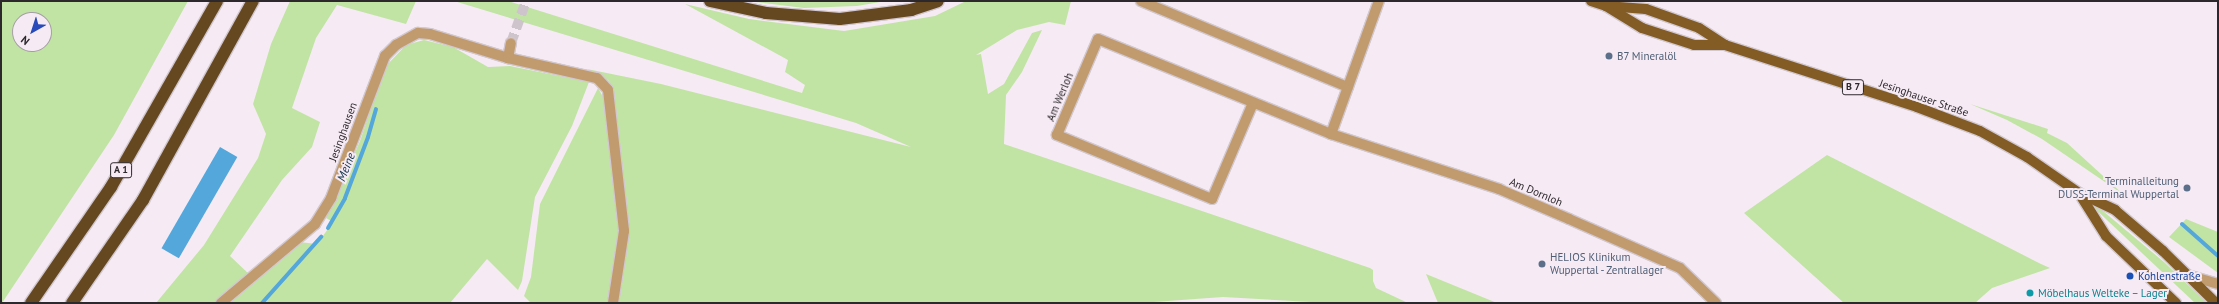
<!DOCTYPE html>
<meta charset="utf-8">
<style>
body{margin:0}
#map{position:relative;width:2219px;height:304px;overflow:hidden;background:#f6ebf4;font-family:"PT Sans",sans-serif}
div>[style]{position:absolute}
.green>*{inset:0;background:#c1e4a4}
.water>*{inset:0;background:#54a7db;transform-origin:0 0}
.stream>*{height:4px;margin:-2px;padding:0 2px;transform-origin:2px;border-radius:2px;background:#54a7db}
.minor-tunnel>*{height:10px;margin-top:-5px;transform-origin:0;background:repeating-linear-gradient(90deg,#cec4cc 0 10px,transparent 0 15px)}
.roads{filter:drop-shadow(1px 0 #d2c8d0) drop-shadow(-1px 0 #d2c8d0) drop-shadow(0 1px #d2c8d0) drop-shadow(0 -1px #d2c8d0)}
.minor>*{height:10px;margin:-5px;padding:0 5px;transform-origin:5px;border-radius:5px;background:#c19b6d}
.major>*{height:10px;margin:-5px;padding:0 5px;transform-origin:5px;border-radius:5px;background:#835c25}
.highway>*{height:12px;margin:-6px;padding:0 6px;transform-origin:6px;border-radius:6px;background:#664820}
.dots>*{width:11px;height:11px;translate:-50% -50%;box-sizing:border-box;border:2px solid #f6ebf4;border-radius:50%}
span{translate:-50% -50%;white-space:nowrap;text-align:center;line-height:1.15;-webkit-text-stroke:4px #f6ebf4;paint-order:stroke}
.shield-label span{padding:1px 3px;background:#f6ebf4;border:1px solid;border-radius:3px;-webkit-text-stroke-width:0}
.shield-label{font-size:10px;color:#2c282c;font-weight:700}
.service-label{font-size:11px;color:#4e5e75}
.left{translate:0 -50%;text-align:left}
.right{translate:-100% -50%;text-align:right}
.street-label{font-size:11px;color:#2c282c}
.transit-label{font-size:11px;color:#164399}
.culture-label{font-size:11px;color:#0d838f}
.water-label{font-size:12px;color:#0d3247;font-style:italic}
.frame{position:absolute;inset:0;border:2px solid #2c282c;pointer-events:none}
.north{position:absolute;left:12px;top:12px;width:40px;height:40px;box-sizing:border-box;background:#f6ebf4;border:1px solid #a59da4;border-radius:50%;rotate:219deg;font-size:11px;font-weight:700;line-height:16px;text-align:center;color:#2c282c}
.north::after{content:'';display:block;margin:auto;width:14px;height:18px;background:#284aba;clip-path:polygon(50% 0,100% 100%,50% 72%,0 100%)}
</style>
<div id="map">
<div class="green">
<i style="clip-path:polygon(evenodd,1px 1px,188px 1px,114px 135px,2px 303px,1px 1px,20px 20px,44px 20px,44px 44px,20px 44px,20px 20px)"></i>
<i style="clip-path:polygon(290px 1px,416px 1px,406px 24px,337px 5px,316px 38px,292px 108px,320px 122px,312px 147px,282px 180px,230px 256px,250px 275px,263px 275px,299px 242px,317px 244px,333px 222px,326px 218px,360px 141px,385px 67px,406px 45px,424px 40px,453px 47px,488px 67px,510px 66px,589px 82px,572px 126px,535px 197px,522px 281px,518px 290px,487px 259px,450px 303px,156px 303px,204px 245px,258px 158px,266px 134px,253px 104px,271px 44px)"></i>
<i style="clip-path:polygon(454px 1px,508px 1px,802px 93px,805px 85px,785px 72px,788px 60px,685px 4px,749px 19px,844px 31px,935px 16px,966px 1px,1071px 1px,1065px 25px,1049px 22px,1017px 30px,976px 55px,981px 54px,988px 94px,1004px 84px,1032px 33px,1042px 30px,1022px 72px,1006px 95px,1004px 144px,1370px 268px,1373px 270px,1373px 281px,1376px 288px,1408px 303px,1330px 303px,1223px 297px,1140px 303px,617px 303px,629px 231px,612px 86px,608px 80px,587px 69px,661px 84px,911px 147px,856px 123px)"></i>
<i style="clip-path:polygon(748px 1px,886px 1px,857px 6px,804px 8px)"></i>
<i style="clip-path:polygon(598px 88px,606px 102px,618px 202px,620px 242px,610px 283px,610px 303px,531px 303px,524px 296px,531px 277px,540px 204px)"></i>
<i style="clip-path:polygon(1970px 104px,2048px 129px,2047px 133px,2067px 143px,2124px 195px,2042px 139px,2007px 120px)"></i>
<i style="clip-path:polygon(1827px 155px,2041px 264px,2050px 268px,1992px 288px,1975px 303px,1844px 303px,1744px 213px)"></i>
<i style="clip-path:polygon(2091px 201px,2164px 262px,2207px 303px,2195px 303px,2090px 204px)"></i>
<i style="clip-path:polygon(2186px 219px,2218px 232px,2218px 273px,2169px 237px)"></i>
<i style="clip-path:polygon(1426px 274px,1497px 303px,1438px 303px)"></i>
</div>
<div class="water">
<i style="left:220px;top:147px;width:20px;height:117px;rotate:30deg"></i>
</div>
<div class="stream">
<i style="left:2182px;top:224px;width:48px;rotate:41.6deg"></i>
<i style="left:328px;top:228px;width:34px;rotate:-60deg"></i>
<i style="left:345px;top:198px;width:65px;rotate:-69.3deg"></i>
<i style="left:368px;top:137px;width:29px;rotate:-74deg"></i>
<i style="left:262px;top:303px;width:89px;rotate:-48.2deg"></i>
</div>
<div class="minor-tunnel">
<i style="left:511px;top:43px;width:45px;rotate:-70.3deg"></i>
</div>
<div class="roads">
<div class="minor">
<i style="left:1141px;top:1px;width:224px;rotate:22.6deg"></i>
<i style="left:508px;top:58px;width:15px;rotate:-79deg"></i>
<i style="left:1253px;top:103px;width:104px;rotate:113.1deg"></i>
<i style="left:1212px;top:199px;width:168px;rotate:-157.6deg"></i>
<i style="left:1057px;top:135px;width:104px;rotate:-66.9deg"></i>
<i style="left:1098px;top:39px;width:252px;rotate:22.2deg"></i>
<i style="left:1331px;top:134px;width:141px;rotate:-70.2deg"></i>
<i style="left:1331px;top:134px;width:177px;rotate:18.1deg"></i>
<i style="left:1499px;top:189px;width:76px;rotate:23.2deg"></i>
<i style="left:1569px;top:219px;width:121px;rotate:23.8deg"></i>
<i style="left:1680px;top:268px;width:50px;rotate:44.2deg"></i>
<i style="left:2187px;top:275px;width:32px;rotate:16deg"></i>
<i style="left:221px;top:303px;width:123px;rotate:-40deg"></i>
<i style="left:315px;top:224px;width:31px;rotate:-58deg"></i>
<i style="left:331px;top:198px;width:152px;rotate:-69.2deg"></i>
<i style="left:385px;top:56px;width:16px;rotate:-45deg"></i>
<i style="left:396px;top:45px;width:25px;rotate:-29deg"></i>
<i style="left:418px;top:33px;width:12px;rotate:5deg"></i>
<i style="left:430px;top:34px;width:82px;rotate:17.1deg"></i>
<i style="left:508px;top:58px;width:91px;rotate:12.7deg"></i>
<i style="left:597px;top:78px;width:16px;rotate:47deg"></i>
<i style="left:608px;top:90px;width:142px;rotate:83.5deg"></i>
<i style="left:624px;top:231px;width:73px;rotate:98.7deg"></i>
</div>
<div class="major">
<i style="left:1591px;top:1px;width:16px;rotate:18deg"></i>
<i style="left:1606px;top:6px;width:42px;rotate:31.4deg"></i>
<i style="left:1642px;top:28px;width:55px;rotate:18.1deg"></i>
<i style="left:1694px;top:45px;width:31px"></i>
<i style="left:1606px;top:6px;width:40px;rotate:4.3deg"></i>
<i style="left:1646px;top:9px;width:56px;rotate:19.7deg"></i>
<i style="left:1699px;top:28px;width:31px;rotate:33deg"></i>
<i style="left:1725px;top:45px;width:202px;rotate:17.9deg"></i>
<i style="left:1917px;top:107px;width:67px;rotate:20.9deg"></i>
<i style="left:1980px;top:131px;width:54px;rotate:29deg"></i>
<i style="left:2027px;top:157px;width:63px;rotate:34.7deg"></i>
<i style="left:2079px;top:193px;width:40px;rotate:25deg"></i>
<i style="left:2115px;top:210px;width:63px;rotate:40.5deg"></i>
<i style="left:2163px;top:251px;width:74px;rotate:44.5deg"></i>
<i style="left:2079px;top:193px;width:51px;rotate:57.9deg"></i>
<i style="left:2106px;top:236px;width:97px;rotate:43.7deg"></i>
</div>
<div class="highway">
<i style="left:710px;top:1px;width:57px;rotate:12.1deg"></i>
<i style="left:766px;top:13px;width:74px;rotate:4.6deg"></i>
<i style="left:840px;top:19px;width:72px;rotate:-7.2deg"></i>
<i style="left:911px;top:10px;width:28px;rotate:-18deg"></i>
<i style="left:31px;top:303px;width:141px;rotate:-55.4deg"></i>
<i style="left:111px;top:187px;width:214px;rotate:-60.3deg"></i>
<i style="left:72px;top:303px;width:125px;rotate:-55.4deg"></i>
<i style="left:143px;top:200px;width:227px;rotate:-61.1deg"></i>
</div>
</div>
<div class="dots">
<i style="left:1609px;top:56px;background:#5c6f8a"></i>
<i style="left:2187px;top:188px;background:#5c6f8a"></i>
<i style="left:1542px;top:264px;background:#5c6f8a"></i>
<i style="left:2130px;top:276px;background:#1a4fb4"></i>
<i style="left:2030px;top:293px;background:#0f9aa8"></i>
</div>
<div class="shield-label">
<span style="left:1853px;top:87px">B 7</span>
<span style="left:121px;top:170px">A 1</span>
</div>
<div class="service-label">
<span class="left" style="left:1617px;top:56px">B7 Mineralöl</span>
<span class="right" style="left:2179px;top:188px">Terminalleitung<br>DUSS-Terminal Wuppertal</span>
<span class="left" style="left:1550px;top:264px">HELIOS Klinikum<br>Wuppertal - Zentrallager</span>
</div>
<div class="street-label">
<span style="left:1060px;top:97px;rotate:-67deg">Am Werloh</span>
<span style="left:1924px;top:98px;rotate:19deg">Jesinghauser Straße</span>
<span style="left:343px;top:132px;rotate:-70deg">Jesinghausen</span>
<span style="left:1536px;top:192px;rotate:23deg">Am Dornloh</span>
</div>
<div class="transit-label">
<span class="left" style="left:2138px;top:276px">Kohlenstraße</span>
</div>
<div class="culture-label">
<span class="left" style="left:2038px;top:293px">Möbelhaus Welteke – Lager</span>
</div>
<div class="water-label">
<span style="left:346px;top:167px;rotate:-69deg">Meine</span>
</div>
<div class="frame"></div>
<div class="north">N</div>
</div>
